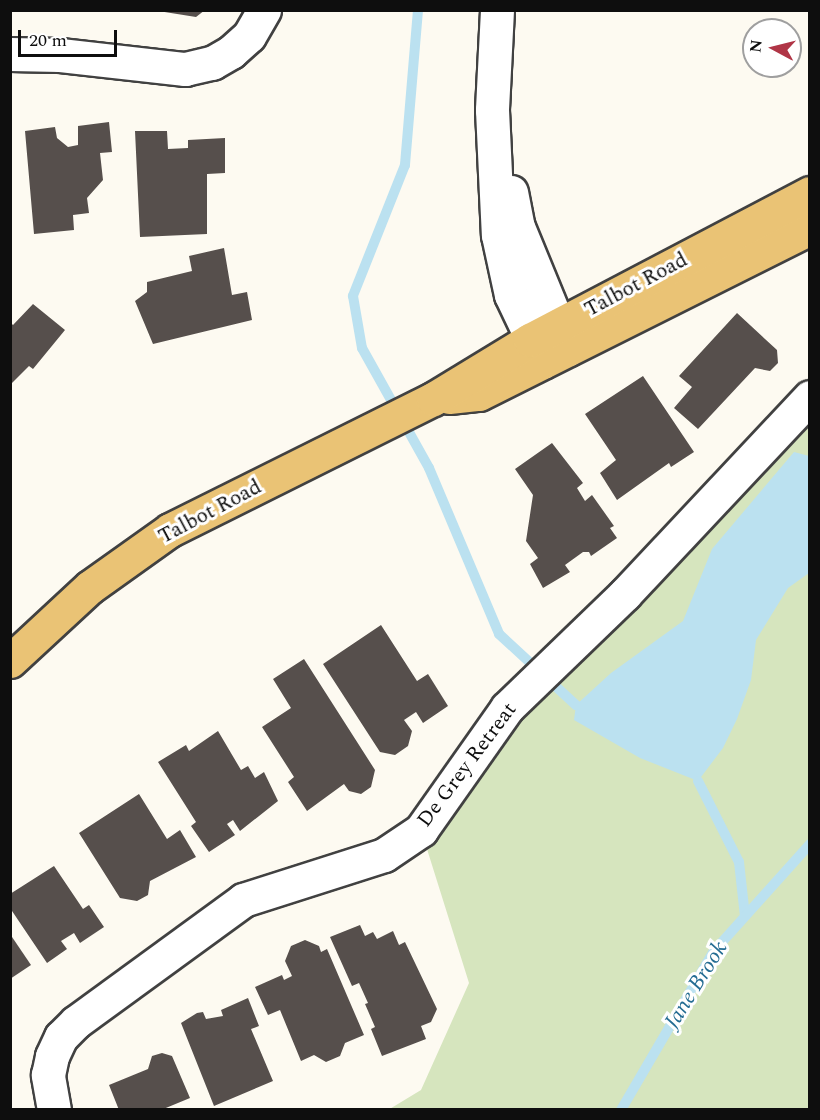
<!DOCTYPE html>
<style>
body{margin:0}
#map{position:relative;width:820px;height:1120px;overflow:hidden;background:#fdfaf1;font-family:Spectral,serif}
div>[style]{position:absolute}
.green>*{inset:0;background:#d6e5be}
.water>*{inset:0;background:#bbe1f0}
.stream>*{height:10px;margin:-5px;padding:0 5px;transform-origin:5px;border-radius:5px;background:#bbe1f0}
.building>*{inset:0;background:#564f4c}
.roads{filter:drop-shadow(2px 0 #414141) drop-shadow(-2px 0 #414141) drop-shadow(0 2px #414141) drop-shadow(0 -2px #414141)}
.minor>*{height:33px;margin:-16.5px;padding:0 16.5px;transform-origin:16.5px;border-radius:16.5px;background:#fff}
.major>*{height:33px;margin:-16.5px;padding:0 16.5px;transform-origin:16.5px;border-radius:16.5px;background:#eac375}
span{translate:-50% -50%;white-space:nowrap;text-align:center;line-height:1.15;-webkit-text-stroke:6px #fff;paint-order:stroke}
.street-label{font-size:21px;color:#0e0e0e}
.water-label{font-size:22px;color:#256d93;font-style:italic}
.frame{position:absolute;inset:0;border:12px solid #0e0e0e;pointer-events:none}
.north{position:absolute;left:742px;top:18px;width:60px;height:60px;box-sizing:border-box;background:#fff;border:2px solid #9f9f9f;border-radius:50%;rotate:277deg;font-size:16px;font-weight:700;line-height:24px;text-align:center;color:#0e0e0e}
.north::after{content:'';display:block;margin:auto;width:21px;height:27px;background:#b03546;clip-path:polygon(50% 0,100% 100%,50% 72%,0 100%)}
.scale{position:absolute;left:18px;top:30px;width:99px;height:27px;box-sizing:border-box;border:3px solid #0e0e0e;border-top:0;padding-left:8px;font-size:18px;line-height:21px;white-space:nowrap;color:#0e0e0e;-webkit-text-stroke:4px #fff;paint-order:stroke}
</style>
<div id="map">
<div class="green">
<i style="clip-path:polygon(809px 397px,809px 1109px,388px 1110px,421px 1090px,469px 983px,421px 830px,494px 727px)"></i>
</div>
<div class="water">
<i style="clip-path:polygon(794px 452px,809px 456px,809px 573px,788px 588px,756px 640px,751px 680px,737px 719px,723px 748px,698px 781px,640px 758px,574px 720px,576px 705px,611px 673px,683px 621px,712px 549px)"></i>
</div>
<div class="stream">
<i style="left:418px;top:10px;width:156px;rotate:94.8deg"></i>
<i style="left:405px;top:165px;width:141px;rotate:111.7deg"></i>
<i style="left:353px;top:296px;width:53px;rotate:80.2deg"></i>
<i style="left:362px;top:348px;width:137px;rotate:60.8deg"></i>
<i style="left:429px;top:468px;width:180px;rotate:67.1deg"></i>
<i style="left:499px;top:634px;width:105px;rotate:42.7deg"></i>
<i style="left:698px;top:781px;width:91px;rotate:63.2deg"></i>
<i style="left:739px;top:862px;width:54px;rotate:83.7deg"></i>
<i style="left:621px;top:1110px;width:184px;rotate:-59.7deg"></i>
<i style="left:714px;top:951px;width:144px;rotate:-48.1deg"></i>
</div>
<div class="building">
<i style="clip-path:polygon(152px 10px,205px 10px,196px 17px)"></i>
<i style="clip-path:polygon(109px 122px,112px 152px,100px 153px,103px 180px,87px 198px,89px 213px,73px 215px,74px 230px,34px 234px,25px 131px,55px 127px,57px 138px,68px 147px,78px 145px,78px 126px)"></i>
<i style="clip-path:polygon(135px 131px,167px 131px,168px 149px,188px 148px,188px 140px,225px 138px,225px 173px,207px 174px,207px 234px,140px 237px)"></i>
<i style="clip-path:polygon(224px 248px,232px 295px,247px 292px,252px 320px,153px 344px,135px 301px,147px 292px,147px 282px,192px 271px,189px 256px)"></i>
<i style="clip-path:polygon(33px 304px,65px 330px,33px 369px,29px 366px,10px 385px,10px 322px,13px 325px)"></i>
<i style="clip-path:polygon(737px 313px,777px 350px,778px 363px,770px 371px,755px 368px,698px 429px,674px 408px,692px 387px,679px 376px)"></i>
<i style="clip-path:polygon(643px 376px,694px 452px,671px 467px,669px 463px,617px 500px,600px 473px,616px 460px,585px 414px)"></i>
<i style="clip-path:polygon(552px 443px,583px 483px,577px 488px,585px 501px,592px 495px,614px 526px,610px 528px,617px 538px,591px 556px,589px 552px,583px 552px,565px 565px,570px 572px,543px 588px,530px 564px,538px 558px,526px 541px,533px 495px,515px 469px)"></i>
<i style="clip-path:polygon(381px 625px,417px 681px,428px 674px,448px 706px,423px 723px,416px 712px,404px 720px,412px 731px,408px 746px,395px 755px,380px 752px,323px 664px)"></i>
<i style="clip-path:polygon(304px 659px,375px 770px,371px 787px,361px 794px,349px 791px,344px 784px,307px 811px,288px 782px,294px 777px,262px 727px,291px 708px,273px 679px)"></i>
<i style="clip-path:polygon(218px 731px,241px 770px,248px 766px,255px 778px,264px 772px,278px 801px,240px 831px,233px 820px,227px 824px,235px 835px,209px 852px,191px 826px,196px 822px,158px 762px,186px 745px,189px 751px)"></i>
<i style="clip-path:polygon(139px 794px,167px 839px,180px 830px,196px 857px,150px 881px,148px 895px,137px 901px,120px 898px,79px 833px)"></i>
<i style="clip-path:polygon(54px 866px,83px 909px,89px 905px,104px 927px,80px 943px,74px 933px,61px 941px,67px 949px,47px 963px,10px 908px,10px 894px)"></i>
<i style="clip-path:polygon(360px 925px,365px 936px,373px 932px,377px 939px,393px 931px,399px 945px,405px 942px,437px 1009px,431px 1022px,421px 1026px,426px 1039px,382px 1056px,371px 1029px,375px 1027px,365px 1004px,368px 1003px,359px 983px,352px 986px,330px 937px)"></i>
<i style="clip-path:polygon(10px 934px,31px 965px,10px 979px)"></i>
<i style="clip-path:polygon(305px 940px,319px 946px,321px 952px,327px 949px,364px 1035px,345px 1043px,340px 1056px,326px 1062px,314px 1055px,301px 1061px,280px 1010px,268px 1015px,255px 987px,282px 975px,284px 980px,292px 976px,285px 961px,291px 946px)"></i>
<i style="clip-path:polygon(248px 998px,259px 1026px,251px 1029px,273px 1081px,214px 1106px,181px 1023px,197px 1013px,203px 1012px,206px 1019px,223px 1016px,221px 1010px)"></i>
<i style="clip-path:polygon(162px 1053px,172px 1056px,190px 1098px,161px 1110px,119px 1110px,109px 1085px,148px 1069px,152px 1056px)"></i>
</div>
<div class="roads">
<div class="minor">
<i style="left:497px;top:10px;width:100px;rotate:92.9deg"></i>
<i style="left:492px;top:110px;width:125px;rotate:87.3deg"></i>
<i style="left:498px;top:235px;width:61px;rotate:77.8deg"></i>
<i style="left:511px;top:295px;width:74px;rotate:64.5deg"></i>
<i style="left:10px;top:54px;width:50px;rotate:1.1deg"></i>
<i style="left:60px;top:55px;width:126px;rotate:6.4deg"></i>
<i style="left:185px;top:69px;width:28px;rotate:-13deg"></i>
<i style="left:212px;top:63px;width:22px;rotate:-30deg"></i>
<i style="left:231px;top:52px;width:24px;rotate:-42deg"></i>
<i style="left:249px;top:36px;width:30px;rotate:-60deg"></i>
<i style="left:511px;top:192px;width:36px;rotate:79deg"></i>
<i style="left:518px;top:227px;width:132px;rotate:67.7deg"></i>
<i style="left:54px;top:1110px;width:36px;rotate:-100deg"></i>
<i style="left:48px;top:1075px;width:19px;rotate:-78deg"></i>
<i style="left:52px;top:1056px;width:21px;rotate:-65deg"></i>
<i style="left:61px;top:1037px;width:21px;rotate:-45deg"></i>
<i style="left:76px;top:1022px;width:207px;rotate:-36.1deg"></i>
<i style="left:243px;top:900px;width:148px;rotate:-17.7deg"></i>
<i style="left:384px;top:855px;width:45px;rotate:-34deg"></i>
<i style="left:421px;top:830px;width:149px;rotate:-54.8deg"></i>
<i style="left:507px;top:708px;width:164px;rotate:-44deg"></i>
<i style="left:625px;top:594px;width:270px;rotate:-46.8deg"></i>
</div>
<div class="major">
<i style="left:449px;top:397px;width:30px;rotate:-6deg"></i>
<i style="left:479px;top:394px;width:370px;rotate:-26.6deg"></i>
<i style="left:10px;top:661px;width:109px;rotate:-42.8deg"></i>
<i style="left:90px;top:587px;width:98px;rotate:-35.5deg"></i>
<i style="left:170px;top:530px;width:294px;rotate:-26.5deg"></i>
<i style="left:433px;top:399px;width:114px;rotate:-31.3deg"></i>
<i style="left:530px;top:340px;width:316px;rotate:-27.7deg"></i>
</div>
</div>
<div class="street-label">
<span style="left:636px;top:285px;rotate:-28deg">Talbot Road</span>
<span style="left:210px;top:512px;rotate:-28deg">Talbot Road</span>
<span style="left:467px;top:765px;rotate:-53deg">De Grey Retreat</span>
</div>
<div class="water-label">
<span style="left:696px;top:985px;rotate:-58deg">Jane Brook</span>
</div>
<div class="frame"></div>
<div class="north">N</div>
<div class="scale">20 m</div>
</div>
